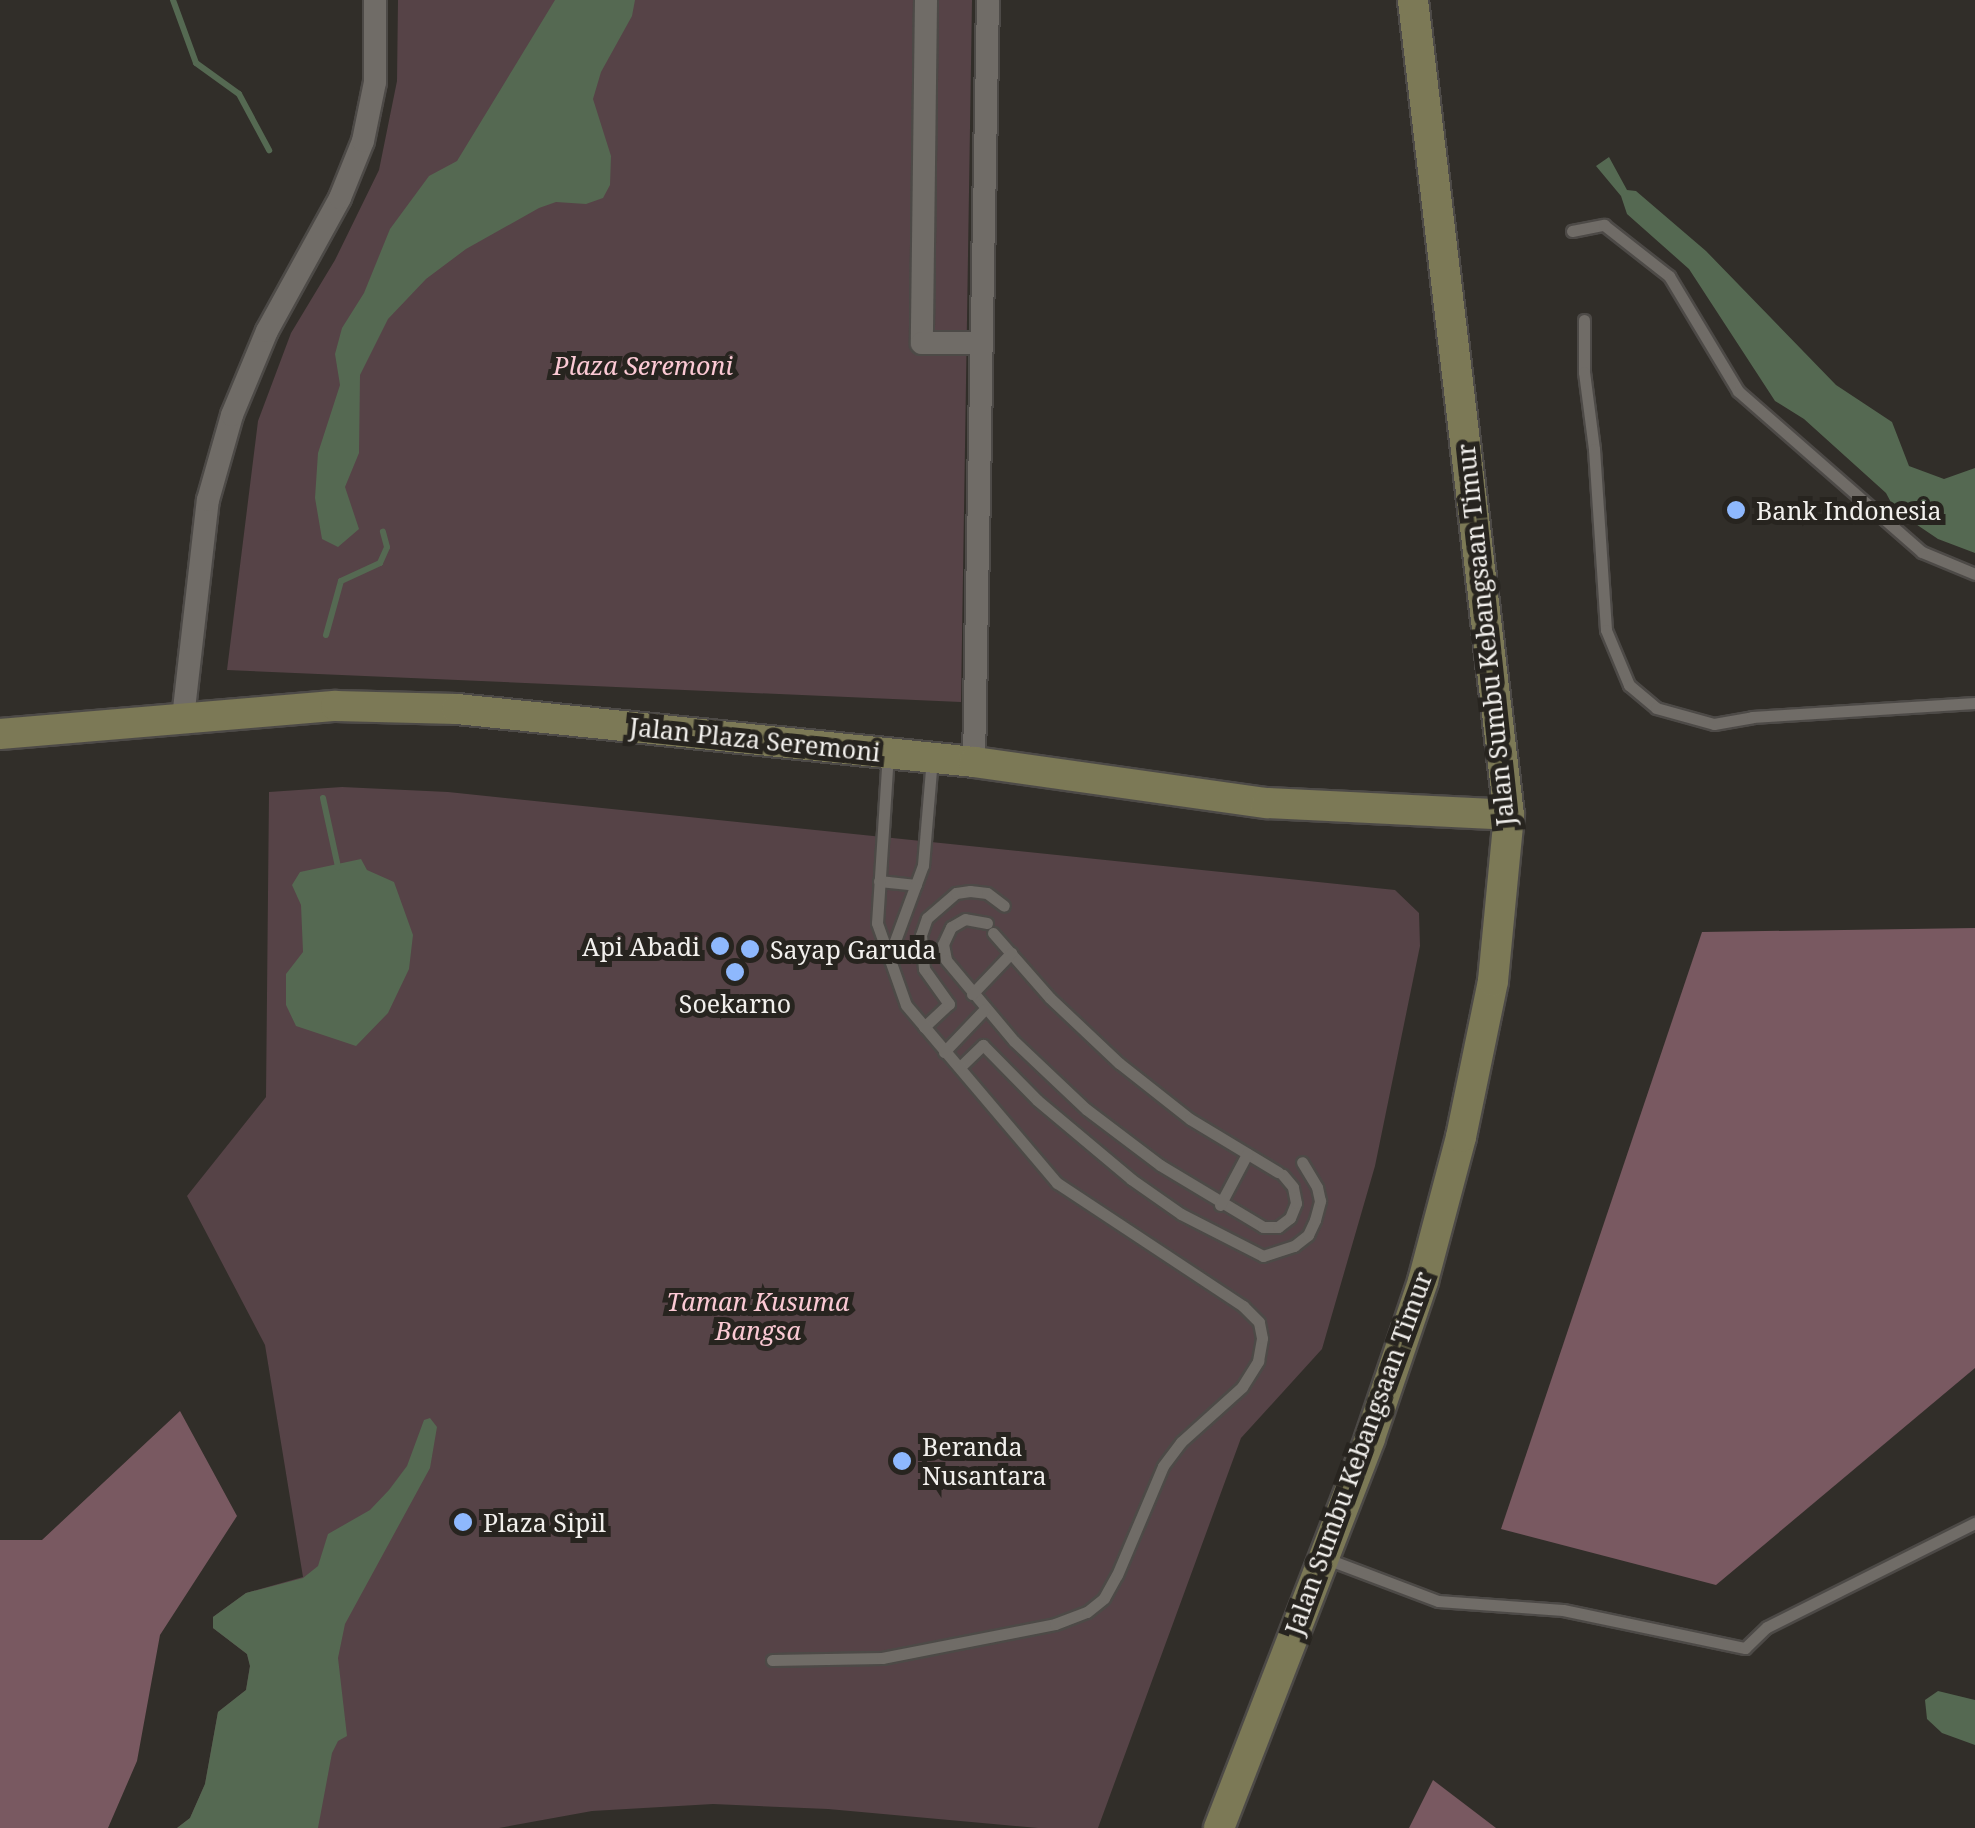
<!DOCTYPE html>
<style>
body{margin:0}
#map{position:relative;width:1975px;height:1828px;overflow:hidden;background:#312e29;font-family:"Noto Serif",serif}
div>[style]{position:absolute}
.green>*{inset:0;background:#564347}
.forest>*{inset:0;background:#795961}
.water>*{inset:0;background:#556952}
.stream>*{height:6px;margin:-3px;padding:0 3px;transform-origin:3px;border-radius:3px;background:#556952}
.roads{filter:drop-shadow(2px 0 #4d4a47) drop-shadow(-2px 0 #4d4a47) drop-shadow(0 2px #4d4a47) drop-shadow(0 -2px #4d4a47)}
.lane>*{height:11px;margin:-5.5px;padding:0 5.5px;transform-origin:5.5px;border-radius:5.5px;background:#706c67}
.street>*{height:22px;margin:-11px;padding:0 11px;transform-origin:11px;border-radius:11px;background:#706c67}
.secondary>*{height:30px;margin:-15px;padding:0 15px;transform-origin:15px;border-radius:15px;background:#7c7956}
.dots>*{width:28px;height:28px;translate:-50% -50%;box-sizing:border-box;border:5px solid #27241f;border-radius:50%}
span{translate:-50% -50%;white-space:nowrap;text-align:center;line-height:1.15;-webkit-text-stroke:10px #27241f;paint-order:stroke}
.park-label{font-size:25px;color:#fbc9d4;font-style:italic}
.poi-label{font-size:25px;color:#f2f0ed}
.left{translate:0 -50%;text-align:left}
.right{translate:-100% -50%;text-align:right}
.street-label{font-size:25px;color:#f2f0ed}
</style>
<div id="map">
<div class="green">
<i style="clip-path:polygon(398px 0,972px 0,961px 702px,227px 670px,258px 421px,291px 333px,335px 260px,379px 170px,397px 81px)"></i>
<i style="clip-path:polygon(342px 787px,448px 792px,1395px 890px,1419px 913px,1420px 946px,1375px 1166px,1322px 1349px,1241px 1438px,1098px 1828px,1038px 1828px,828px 1809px,713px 1804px,592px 1811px,499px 1828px,177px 1828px,190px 1818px,205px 1784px,218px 1712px,246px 1690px,250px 1666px,247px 1654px,213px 1628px,213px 1617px,246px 1593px,303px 1577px,265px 1345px,187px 1196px,266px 1097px,269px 792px)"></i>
</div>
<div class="forest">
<i style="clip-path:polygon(1975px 928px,1975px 1368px,1716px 1585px,1501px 1529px,1702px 932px)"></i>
<i style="clip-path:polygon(180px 1411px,237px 1516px,160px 1635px,137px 1761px,108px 1828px,0 1828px,0 1540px,42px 1540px)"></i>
<i style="clip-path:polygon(1433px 1780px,1496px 1828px,1409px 1828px)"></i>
</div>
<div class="water">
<i style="clip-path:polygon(555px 0,635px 0,632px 16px,601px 72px,593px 99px,611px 156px,610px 185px,603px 198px,586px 204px,556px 202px,539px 208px,466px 249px,426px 279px,388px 319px,360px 375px,359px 453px,345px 487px,359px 529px,338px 547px,322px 539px,315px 498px,318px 453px,340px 385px,335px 354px,342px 328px,364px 293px,390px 229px,429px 176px,457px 161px)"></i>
<i style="clip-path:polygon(1609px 157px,1627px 190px,1636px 191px,1706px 251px,1836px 385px,1892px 422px,1909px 466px,1944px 479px,1975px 468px,1975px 553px,1938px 539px,1895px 510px,1886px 493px,1804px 419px,1775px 401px,1689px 269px,1627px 214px,1621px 196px,1596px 166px)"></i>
<i style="clip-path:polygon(361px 859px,367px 870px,394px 882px,413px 935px,409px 969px,388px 1013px,356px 1046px,296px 1026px,286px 1005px,286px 974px,303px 952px,301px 905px,292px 885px,300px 872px)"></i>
<i style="clip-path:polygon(430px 1418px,437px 1427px,430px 1468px,345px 1624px,338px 1658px,347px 1736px,338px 1741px,332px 1753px,318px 1828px,177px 1828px,190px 1818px,205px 1784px,218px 1712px,246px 1690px,250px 1666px,247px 1654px,213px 1628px,213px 1617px,246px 1593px,303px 1578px,318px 1566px,328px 1534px,370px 1510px,389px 1490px,407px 1466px,424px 1420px)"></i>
<i style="clip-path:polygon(1938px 1691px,1975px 1700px,1975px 1745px,1942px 1733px,1927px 1719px,1925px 1700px)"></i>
</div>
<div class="stream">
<i style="left:173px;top:0;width:67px;rotate:69.9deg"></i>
<i style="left:196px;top:63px;width:53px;rotate:35.8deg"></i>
<i style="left:239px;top:94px;width:64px;rotate:61.8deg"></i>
<i style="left:326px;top:635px;width:56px;rotate:-74.5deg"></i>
<i style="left:341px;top:581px;width:43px;rotate:-24.8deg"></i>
<i style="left:380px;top:563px;width:17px;rotate:-66deg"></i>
<i style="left:387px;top:547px;width:16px;rotate:-105deg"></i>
<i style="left:323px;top:798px;width:71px;rotate:77.7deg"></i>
</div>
<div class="roads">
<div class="lane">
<i style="left:1572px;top:231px;width:33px;rotate:-11deg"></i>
<i style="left:1604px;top:225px;width:83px;rotate:38.1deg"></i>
<i style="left:1669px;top:276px;width:134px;rotate:59deg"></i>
<i style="left:1738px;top:391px;width:244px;rotate:41.2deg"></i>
<i style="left:1922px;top:552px;width:57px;rotate:22.5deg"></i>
<i style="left:1584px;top:320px;width:52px;rotate:90deg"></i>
<i style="left:1584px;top:372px;width:78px;rotate:82.6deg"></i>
<i style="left:1594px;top:449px;width:181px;rotate:86.2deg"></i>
<i style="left:1606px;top:630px;width:60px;rotate:67.3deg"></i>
<i style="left:1629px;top:685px;width:35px;rotate:40deg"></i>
<i style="left:1656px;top:708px;width:60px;rotate:15.4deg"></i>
<i style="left:1714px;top:724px;width:39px;rotate:-10deg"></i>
<i style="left:1752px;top:717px;width:223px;rotate:-3.6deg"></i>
<i style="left:879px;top:881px;width:37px;rotate:6deg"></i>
<i style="left:987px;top:923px;width:22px;rotate:-170deg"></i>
<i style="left:965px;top:919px;width:16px;rotate:150deg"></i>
<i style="left:951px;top:927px;width:19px;rotate:115deg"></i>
<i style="left:943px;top:944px;width:16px;rotate:79deg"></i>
<i style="left:946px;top:960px;width:106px;rotate:50deg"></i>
<i style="left:1014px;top:1041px;width:99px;rotate:43.4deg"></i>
<i style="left:1086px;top:1109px;width:93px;rotate:37.1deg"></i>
<i style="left:1160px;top:1165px;width:120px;rotate:31deg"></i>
<i style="left:1263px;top:1227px;width:15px"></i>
<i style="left:1278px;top:1227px;width:15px;rotate:-37deg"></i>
<i style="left:1290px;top:1218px;width:16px;rotate:-68deg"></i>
<i style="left:1296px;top:1203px;width:16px;rotate:-101deg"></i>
<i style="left:1293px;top:1187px;width:16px;rotate:-130deg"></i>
<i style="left:993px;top:933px;width:86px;rotate:48.8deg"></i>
<i style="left:1050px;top:998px;width:95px;rotate:43.3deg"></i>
<i style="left:1119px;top:1063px;width:90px;rotate:38.3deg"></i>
<i style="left:1190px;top:1119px;width:103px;rotate:31.1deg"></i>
<i style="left:889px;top:957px;width:98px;rotate:-69.7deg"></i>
<i style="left:923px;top:865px;width:107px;rotate:-85.2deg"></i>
<i style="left:972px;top:994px;width:57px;rotate:-46.4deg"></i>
<i style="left:924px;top:1027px;width:34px;rotate:-43deg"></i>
<i style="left:949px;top:1004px;width:43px;rotate:-125.5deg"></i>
<i style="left:924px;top:969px;width:34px;rotate:-95deg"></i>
<i style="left:921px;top:935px;width:18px;rotate:-71deg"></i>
<i style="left:927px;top:918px;width:38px;rotate:-41deg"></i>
<i style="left:956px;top:893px;width:14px;rotate:-8deg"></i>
<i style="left:970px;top:891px;width:17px;rotate:7deg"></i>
<i style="left:987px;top:893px;width:21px;rotate:37deg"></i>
<i style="left:944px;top:1052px;width:59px;rotate:-46.4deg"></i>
<i style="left:960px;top:1067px;width:32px;rotate:-44deg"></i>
<i style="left:983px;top:1045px;width:77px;rotate:45.5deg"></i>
<i style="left:1037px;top:1100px;width:123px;rotate:40deg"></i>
<i style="left:1131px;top:1179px;width:61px;rotate:35deg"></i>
<i style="left:1181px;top:1214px;width:92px;rotate:27.1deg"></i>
<i style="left:1263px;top:1256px;width:33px;rotate:-18deg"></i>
<i style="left:1294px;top:1246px;width:18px;rotate:-38deg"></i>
<i style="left:1308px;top:1235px;width:17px;rotate:-65deg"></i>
<i style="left:1315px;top:1220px;width:20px;rotate:-75deg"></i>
<i style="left:1320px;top:1201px;width:14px;rotate:-102deg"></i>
<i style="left:1317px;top:1187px;width:29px;rotate:-121deg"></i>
<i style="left:1220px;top:1205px;width:58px;rotate:-62.1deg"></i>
<i style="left:1327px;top:1559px;width:119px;rotate:20.7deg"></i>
<i style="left:1438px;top:1601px;width:125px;rotate:4.1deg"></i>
<i style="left:1563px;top:1610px;width:186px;rotate:11.8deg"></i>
<i style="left:1745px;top:1648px;width:30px;rotate:-44deg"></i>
<i style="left:1767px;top:1627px;width:233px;rotate:-26.6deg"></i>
<i style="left:772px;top:1660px;width:110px;rotate:-1deg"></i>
<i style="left:882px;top:1658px;width:176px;rotate:-11.1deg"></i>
<i style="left:1055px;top:1624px;width:34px;rotate:-21deg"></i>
<i style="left:1087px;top:1612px;width:22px;rotate:-39deg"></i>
<i style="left:1104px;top:1598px;width:26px;rotate:-61deg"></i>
<i style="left:1117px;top:1575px;width:118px;rotate:-67.1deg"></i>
<i style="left:1163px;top:1466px;width:30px;rotate:-53deg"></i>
<i style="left:1181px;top:1442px;width:82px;rotate:-42deg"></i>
<i style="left:1242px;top:1387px;width:31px;rotate:-58deg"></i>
<i style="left:1258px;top:1361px;width:23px;rotate:-80deg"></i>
<i style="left:1262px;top:1338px;width:16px;rotate:-101deg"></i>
<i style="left:1259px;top:1322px;width:23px;rotate:-135deg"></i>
<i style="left:1243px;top:1306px;width:223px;rotate:-146.5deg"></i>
<i style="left:1057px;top:1183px;width:233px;rotate:-130.3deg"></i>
<i style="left:906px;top:1005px;width:87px;rotate:-109.5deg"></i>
<i style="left:877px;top:923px;width:169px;rotate:-86.3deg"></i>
</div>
<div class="street">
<i style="left:926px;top:0;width:343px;rotate:90.7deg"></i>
<i style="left:922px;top:343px;width:60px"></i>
<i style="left:183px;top:718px;width:219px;rotate:-83.5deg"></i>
<i style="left:208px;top:500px;width:88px;rotate:-74.2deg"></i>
<i style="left:232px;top:415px;width:91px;rotate:-67.4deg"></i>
<i style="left:267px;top:331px;width:152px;rotate:-61.2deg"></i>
<i style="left:340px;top:198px;width:61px;rotate:-68deg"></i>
<i style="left:363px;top:141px;width:60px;rotate:-78.5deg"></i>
<i style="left:375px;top:82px;width:82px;rotate:-90deg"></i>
<i style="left:974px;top:762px;width:762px;rotate:-88.95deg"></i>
</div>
<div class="secondary">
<i style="left:0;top:734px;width:337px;rotate:-4.8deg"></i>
<i style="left:336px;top:706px;width:121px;rotate:1.4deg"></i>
<i style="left:457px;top:709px;width:520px;rotate:5.85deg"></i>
<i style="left:974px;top:762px;width:296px;rotate:8deg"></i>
<i style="left:1267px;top:803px;width:242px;rotate:2.8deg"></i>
<i style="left:1219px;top:1828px;width:418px;rotate:-68.8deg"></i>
<i style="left:1370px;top:1438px;width:166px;rotate:-71.3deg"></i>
<i style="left:1423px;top:1281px;width:149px;rotate:-75.2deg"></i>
<i style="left:1461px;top:1137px;width:159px;rotate:-78.4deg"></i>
<i style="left:1493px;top:981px;width:167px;rotate:-84.5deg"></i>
<i style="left:1509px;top:815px;width:821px;rotate:-96.72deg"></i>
</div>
</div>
<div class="dots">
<i style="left:1736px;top:510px;background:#8eb8fd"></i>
<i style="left:720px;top:946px;background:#8eb8fd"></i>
<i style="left:750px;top:949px;background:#8eb8fd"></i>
<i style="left:735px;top:972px;background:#8eb8fd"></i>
<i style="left:902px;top:1461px;background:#8eb8fd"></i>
<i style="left:463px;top:1522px;background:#8eb8fd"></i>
</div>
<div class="park-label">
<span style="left:643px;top:365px">Plaza Seremoni</span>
<span style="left:758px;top:1316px">Taman Kusuma<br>Bangsa</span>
</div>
<div class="poi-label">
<span class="left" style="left:1756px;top:510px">Bank Indonesia</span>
<span class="right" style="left:700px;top:946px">Api Abadi</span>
<span class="left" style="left:770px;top:949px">Sayap Garuda</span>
<span style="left:735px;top:1003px">Soekarno</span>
<span class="left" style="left:922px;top:1461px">Beranda<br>Nusantara</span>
<span class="left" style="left:483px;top:1522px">Plaza Sipil</span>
</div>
<div class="street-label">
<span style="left:1485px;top:635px;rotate:-96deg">Jalan Sumbu Kebangsaan Timur</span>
<span style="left:755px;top:739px;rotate:6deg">Jalan Plaza Seremoni</span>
<span style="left:1358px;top:1453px;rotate:-70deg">Jalan Sumbu Kebangsaan Timur</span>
</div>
</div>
